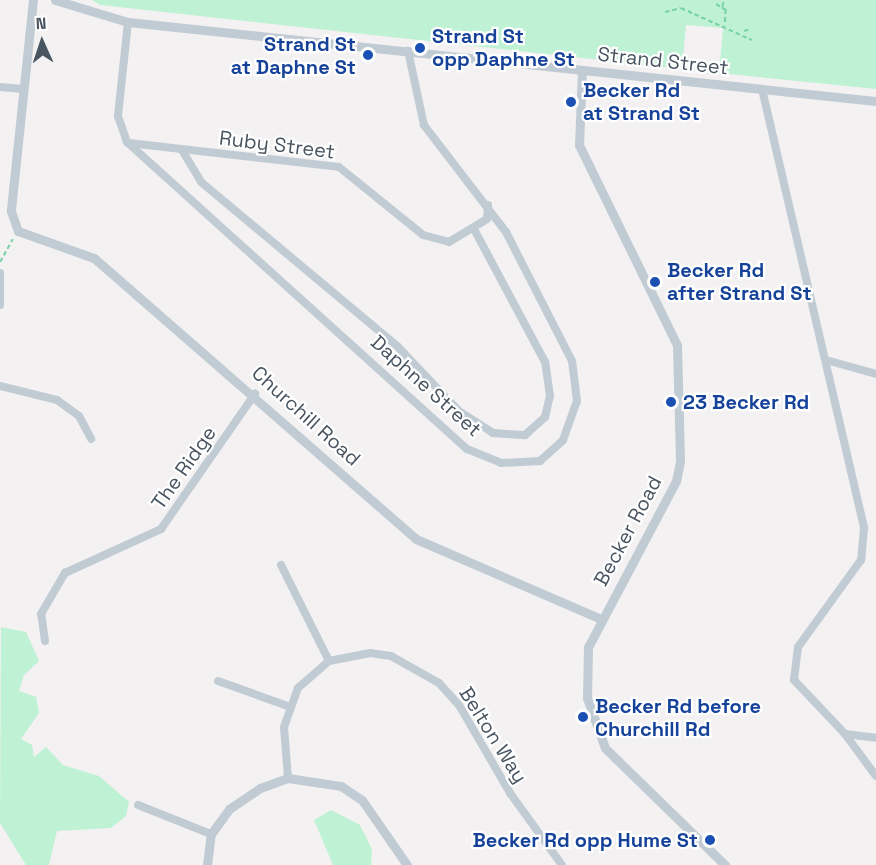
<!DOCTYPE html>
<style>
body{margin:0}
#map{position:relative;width:876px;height:865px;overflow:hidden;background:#f3f1f1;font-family:"Space Grotesk",sans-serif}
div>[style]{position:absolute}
.green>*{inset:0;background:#bff2d4}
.path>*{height:1.5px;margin-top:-0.75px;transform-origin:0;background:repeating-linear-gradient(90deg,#75d2a7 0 4.5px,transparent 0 7.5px)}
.minor>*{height:8px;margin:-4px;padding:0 4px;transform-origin:4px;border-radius:4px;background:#c1cbd3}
.tertiary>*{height:9px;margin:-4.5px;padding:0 4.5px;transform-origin:4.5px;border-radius:4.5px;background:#c1cbd3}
.dots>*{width:16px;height:16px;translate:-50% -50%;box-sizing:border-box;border:3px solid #fff;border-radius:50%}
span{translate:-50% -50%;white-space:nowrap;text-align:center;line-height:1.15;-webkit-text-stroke:4.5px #fff;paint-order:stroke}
.transit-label{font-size:20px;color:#164399;font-weight:700}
.left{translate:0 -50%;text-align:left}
.right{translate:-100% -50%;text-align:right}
.street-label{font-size:20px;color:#485460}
.north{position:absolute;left:12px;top:12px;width:60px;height:60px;-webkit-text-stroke:4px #fff;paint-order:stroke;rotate:357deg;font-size:16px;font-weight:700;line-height:24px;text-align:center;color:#485460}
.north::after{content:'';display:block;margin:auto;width:21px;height:27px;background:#485460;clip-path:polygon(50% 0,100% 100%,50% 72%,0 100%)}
</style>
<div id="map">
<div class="green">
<i style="clip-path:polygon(92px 0,876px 0,876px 89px,719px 73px,723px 28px,686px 25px,682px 69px,100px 5px)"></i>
<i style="clip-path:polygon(1px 627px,26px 632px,39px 661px,24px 675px,19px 691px,36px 697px,39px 713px,21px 739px,32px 745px,34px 757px,46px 747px,63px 765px,99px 776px,129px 802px,126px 816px,111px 828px,57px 831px,49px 865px,26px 865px,0 823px)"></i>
<i style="clip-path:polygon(331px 810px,360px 825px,372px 849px,371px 865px,333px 865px,314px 820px)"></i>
</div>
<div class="path">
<i style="left:716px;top:4px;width:12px;rotate:31deg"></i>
<i style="left:726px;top:10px;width:16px;rotate:94deg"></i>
<i style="left:722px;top:7px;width:7px;rotate:-74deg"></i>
<i style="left:665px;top:12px;width:16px;rotate:-14deg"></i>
<i style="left:681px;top:8px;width:78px;rotate:24.3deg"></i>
<i style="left:744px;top:31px;width:6px;rotate:-18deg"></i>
<i style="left:0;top:262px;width:26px;rotate:-61deg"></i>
</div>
<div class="minor">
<i style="left:128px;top:22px;width:95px;rotate:96.1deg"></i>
<i style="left:118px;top:116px;width:28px;rotate:71deg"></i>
<i style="left:127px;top:142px;width:458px;rotate:42.1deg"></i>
<i style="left:467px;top:449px;width:37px;rotate:22deg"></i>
<i style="left:501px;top:463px;width:39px;rotate:-3deg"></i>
<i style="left:540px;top:461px;width:31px;rotate:-42deg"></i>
<i style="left:563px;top:440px;width:41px;rotate:-70.3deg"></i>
<i style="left:577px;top:401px;width:40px;rotate:-97.1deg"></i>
<i style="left:572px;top:361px;width:145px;rotate:-117.1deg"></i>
<i style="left:506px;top:232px;width:135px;rotate:-127.5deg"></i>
<i style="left:424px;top:125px;width:76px;rotate:-102.2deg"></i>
<i style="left:0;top:87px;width:23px;rotate:5deg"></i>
<i style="left:762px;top:89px;width:451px;rotate:76.9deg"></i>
<i style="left:864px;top:528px;width:32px;rotate:95deg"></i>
<i style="left:861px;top:560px;width:107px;rotate:125.9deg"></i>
<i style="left:798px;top:647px;width:33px;rotate:97deg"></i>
<i style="left:794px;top:680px;width:74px;rotate:46.6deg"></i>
<i style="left:845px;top:734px;width:31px;rotate:7deg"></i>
<i style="left:129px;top:143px;width:211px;rotate:6.5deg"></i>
<i style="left:339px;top:167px;width:108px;rotate:39deg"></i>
<i style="left:423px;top:235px;width:27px;rotate:15deg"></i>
<i style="left:449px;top:242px;width:44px;rotate:-31.2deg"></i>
<i style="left:487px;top:219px;width:14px;rotate:-86deg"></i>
<i style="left:182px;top:150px;width:37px;rotate:59deg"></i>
<i style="left:201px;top:182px;width:257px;rotate:39.9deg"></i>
<i style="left:398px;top:347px;width:88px;rotate:46.4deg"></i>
<i style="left:459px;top:411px;width:40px;rotate:32.9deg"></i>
<i style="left:493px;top:433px;width:32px;rotate:4deg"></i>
<i style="left:525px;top:435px;width:27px;rotate:-42deg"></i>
<i style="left:545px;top:417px;width:22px;rotate:-77deg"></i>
<i style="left:550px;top:396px;width:34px;rotate:-98deg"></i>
<i style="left:545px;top:362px;width:151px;rotate:-118.1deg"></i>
<i style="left:0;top:273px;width:32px;rotate:90deg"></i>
<i style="left:826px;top:360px;width:52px;rotate:15.6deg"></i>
<i style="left:0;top:386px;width:59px;rotate:13.8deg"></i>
<i style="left:57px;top:400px;width:27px;rotate:36deg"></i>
<i style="left:79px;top:416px;width:26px;rotate:62deg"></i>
<i style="left:281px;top:565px;width:107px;rotate:63.4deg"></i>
<i style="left:45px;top:641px;width:27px;rotate:-98deg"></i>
<i style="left:41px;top:614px;width:48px;rotate:-59.7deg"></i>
<i style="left:65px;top:573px;width:106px;rotate:-24.6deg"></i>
<i style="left:161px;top:529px;width:165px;rotate:-55.2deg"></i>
<i style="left:218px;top:681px;width:74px;rotate:19.7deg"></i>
<i style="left:845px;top:734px;width:52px;rotate:53.6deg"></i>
<i style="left:288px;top:778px;width:51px;rotate:-94.5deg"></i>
<i style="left:284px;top:727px;width:41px;rotate:-70.3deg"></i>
<i style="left:298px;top:688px;width:41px;rotate:-41.1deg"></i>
<i style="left:329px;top:661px;width:42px;rotate:-11deg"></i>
<i style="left:370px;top:653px;width:21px;rotate:8deg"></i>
<i style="left:391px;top:656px;width:55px;rotate:29.4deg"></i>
<i style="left:439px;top:683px;width:30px;rotate:48deg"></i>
<i style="left:459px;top:705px;width:102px;rotate:59.9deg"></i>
<i style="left:510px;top:793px;width:89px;rotate:54.2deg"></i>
<i style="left:138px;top:805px;width:79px;rotate:21.7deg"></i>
</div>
<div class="tertiary">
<i style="left:33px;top:0;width:212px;rotate:96deg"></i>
<i style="left:11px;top:211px;width:21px;rotate:71deg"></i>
<i style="left:18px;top:231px;width:81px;rotate:19.6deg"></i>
<i style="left:94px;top:258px;width:427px;rotate:41.1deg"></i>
<i style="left:416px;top:539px;width:202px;rotate:23.4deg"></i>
<i style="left:55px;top:0;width:76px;rotate:16.8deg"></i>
<i style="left:128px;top:22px;width:752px;rotate:6.03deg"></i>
<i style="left:582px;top:71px;width:74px;rotate:92.3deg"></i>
<i style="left:579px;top:145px;width:223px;rotate:63.9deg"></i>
<i style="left:677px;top:345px;width:116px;rotate:88.5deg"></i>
<i style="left:680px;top:461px;width:20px;rotate:101deg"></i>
<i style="left:676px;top:481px;width:188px;rotate:117.9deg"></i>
<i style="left:588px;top:647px;width:51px;rotate:91.1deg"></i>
<i style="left:587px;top:698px;width:53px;rotate:70.2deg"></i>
<i style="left:605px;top:748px;width:168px;rotate:44.3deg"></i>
<i style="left:207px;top:865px;width:31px;rotate:-83deg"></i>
<i style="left:211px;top:834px;width:31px;rotate:-54deg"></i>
<i style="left:229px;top:809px;width:37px;rotate:-34deg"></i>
<i style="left:260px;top:788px;width:30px;rotate:-20deg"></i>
<i style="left:288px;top:778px;width:54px;rotate:8.6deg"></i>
<i style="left:341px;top:786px;width:25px;rotate:34deg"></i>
<i style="left:362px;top:800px;width:79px;rotate:55.3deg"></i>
</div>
<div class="dots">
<i style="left:420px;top:48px;background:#1a4fb4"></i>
<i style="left:368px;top:55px;background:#1a4fb4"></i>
<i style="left:571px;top:102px;background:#1a4fb4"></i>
<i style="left:655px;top:282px;background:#1a4fb4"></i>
<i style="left:671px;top:402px;background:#1a4fb4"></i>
<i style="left:583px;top:717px;background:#1a4fb4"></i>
<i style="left:710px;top:840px;background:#1a4fb4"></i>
</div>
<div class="transit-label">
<span class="left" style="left:432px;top:48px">Strand St<br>opp Daphne St</span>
<span class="right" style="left:356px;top:56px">Strand St<br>at Daphne St</span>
<span class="left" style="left:583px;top:102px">Becker Rd<br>at Strand St</span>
<span class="left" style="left:667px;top:282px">Becker Rd<br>after Strand St</span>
<span class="left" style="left:683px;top:402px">23 Becker Rd</span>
<span class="left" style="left:595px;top:718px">Becker Rd before<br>Churchill Rd</span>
<span class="right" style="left:698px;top:840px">Becker Rd opp Hume St</span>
</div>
<div class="street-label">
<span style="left:663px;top:61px;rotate:6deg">Strand Street</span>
<span style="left:277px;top:145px;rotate:7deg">Ruby Street</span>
<span style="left:426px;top:386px;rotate:42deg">Daphne Street</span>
<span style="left:306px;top:416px;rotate:42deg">Churchill Road</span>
<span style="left:184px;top:468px;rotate:-55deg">The Ridge</span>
<span style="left:628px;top:531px;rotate:-62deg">Becker Road</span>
<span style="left:493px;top:735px;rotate:58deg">Belton Way</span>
</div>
<div class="north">N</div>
</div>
